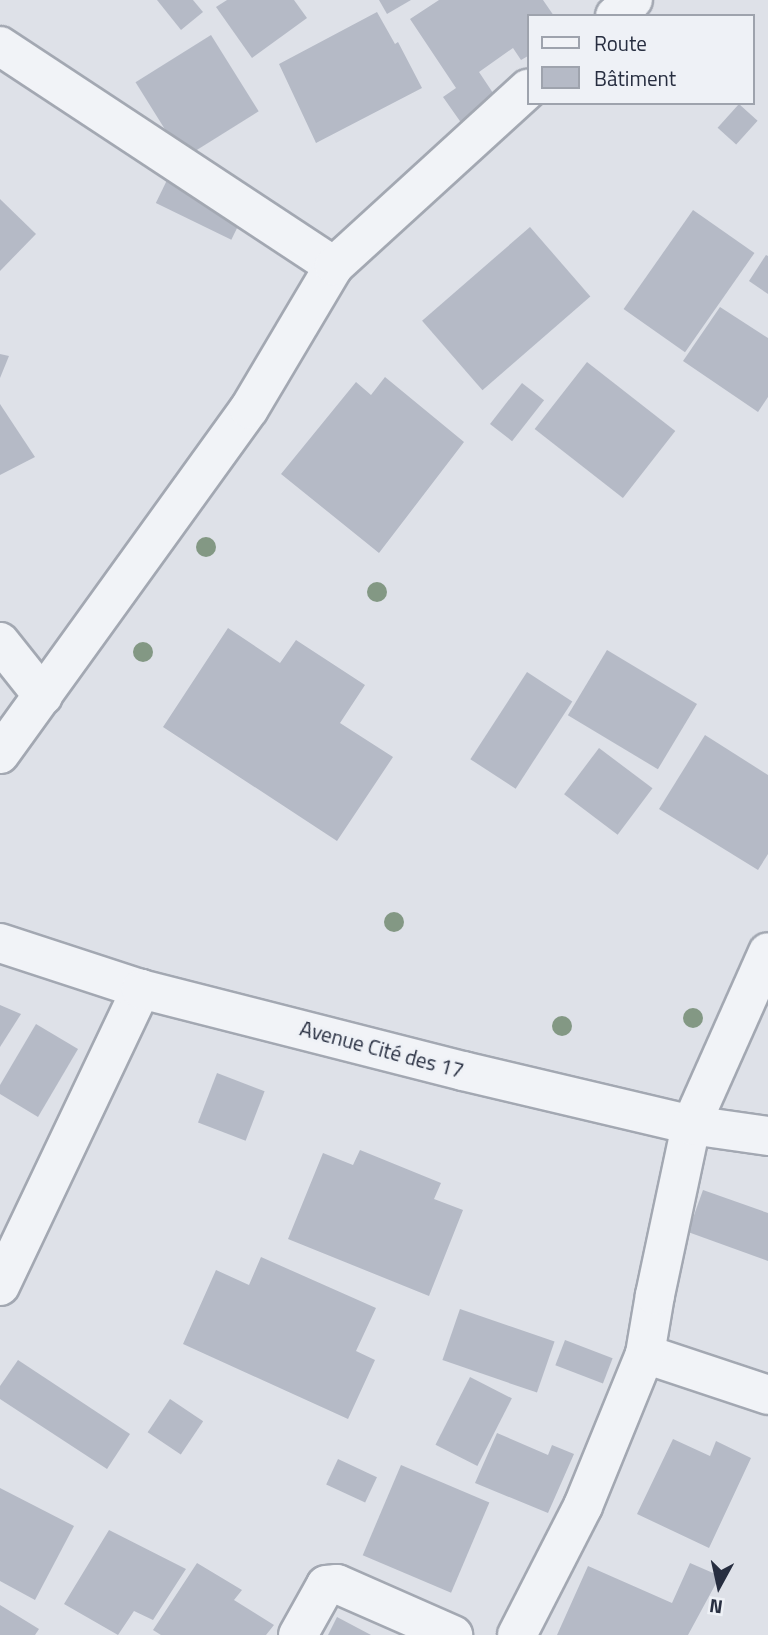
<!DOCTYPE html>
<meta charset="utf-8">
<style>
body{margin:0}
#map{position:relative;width:768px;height:1635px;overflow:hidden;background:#dee1e8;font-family:"Titillium Web",sans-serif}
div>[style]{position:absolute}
.building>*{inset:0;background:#b5bac6;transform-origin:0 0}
.roads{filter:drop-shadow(2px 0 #a3a8b2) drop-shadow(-2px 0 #a3a8b2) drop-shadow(0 2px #a3a8b2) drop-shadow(0 -2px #a3a8b2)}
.minor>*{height:38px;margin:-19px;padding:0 19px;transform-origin:19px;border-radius:19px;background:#f1f3f7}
.tertiary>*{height:38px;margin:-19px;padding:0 19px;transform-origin:19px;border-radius:19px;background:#f1f3f7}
.trees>*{width:20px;height:20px;margin:-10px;border-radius:50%;background:#839884}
span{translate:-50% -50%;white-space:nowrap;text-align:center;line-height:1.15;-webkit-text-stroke:5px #eef1f6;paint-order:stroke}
.street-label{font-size:21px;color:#272e40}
.legend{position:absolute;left:527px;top:14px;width:228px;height:91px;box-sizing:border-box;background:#eef1f6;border:2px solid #9ea3ad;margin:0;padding:9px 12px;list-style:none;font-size:21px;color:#272e40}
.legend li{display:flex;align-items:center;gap:14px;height:35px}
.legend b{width:35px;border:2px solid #9ea3ad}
.north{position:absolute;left:684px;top:1551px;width:70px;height:70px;-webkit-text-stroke:5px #eef1f6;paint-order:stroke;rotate:188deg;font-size:19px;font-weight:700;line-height:28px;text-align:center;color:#272e40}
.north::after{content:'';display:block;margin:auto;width:24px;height:32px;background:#272e40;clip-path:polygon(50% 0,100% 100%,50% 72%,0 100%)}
</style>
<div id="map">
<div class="building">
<i style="clip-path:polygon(157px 0,193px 0,203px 12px,181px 30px)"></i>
<i style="clip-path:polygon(227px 0,294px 0,307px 18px,252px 58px,216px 7px)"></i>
<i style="clip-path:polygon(379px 0,411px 0,387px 14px)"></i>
<i style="clip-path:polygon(439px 0,543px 0,554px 16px,528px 16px,528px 56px,521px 60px,513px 48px,479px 72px,497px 99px,462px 124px,443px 97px,456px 88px,410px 19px)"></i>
<i style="clip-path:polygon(377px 12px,395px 44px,398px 42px,422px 88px,316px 143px,279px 64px)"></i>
<i style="left:211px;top:35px;width:90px;height:89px;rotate:58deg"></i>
<i style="left:739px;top:104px;width:25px;height:32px;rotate:42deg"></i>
<i style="left:169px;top:176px;width:84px;height:30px;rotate:26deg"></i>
<i style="clip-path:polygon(0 199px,36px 234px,0 271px)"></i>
<i style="left:693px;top:210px;width:75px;height:121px;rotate:35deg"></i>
<i style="left:530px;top:227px;width:92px;height:143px;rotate:49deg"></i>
<i style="clip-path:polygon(766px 255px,768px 256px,768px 294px,749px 281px)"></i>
<i style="clip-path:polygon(720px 307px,768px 338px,768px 397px,758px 412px,683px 361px)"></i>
<i style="clip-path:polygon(0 354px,9px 356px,0 378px)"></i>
<i style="left:587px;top:362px;width:112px;height:85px;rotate:38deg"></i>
<i style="clip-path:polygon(385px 377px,464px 442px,379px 553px,281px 474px,356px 382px,371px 395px)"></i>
<i style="left:522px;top:383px;width:28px;height:52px;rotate:38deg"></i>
<i style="clip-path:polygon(0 404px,35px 457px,0 475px)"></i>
<i style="clip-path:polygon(228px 628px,280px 663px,296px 640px,365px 685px,340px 723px,393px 757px,337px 841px,163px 727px)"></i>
<i style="left:607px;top:650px;width:105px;height:76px;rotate:31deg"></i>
<i style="left:527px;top:672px;width:54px;height:104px;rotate:33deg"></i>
<i style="clip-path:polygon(705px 735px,768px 775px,768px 854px,758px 870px,659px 809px)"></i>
<i style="left:599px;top:748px;width:67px;height:58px;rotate:37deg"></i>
<i style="clip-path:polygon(0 1005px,21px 1014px,0 1047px)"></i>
<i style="clip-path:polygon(36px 1024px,78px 1049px,38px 1117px,0 1094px,0 1085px)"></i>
<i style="left:217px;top:1073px;width:51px;height:53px;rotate:21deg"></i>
<i style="clip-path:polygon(360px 1150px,441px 1183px,434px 1199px,463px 1210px,429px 1296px,288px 1239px,323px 1153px,353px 1165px)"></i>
<i style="clip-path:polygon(703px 1190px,768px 1213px,768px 1261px,688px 1232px)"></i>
<i style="clip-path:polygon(261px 1257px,376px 1308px,356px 1351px,375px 1360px,348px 1419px,183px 1344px,216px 1270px,249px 1285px)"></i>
<i style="left:460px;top:1309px;width:100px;height:54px;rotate:19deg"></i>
<i style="left:565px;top:1340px;width:51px;height:27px;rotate:21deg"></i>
<i style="clip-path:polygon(18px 1360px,130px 1434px,107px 1469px,0 1399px,0 1386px)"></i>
<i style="left:470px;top:1377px;width:47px;height:76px;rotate:27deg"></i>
<i style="left:170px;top:1399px;width:40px;height:40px;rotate:34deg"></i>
<i style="clip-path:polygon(497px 1433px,548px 1455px,552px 1445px,574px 1454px,548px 1513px,475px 1483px)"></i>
<i style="clip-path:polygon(673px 1439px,710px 1456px,716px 1441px,751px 1458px,709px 1548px,637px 1514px)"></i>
<i style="left:338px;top:1459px;width:43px;height:28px;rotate:25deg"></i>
<i style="left:401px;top:1465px;width:96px;height:98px;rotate:23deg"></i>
<i style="clip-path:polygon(0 1488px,74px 1526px,35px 1600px,0 1581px)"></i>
<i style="clip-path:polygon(109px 1530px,186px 1569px,153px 1620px,134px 1611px,118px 1635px,64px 1604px)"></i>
<i style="clip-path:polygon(197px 1563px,242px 1590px,234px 1600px,274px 1625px,266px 1635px,161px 1635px,153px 1630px)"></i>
<i style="clip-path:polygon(690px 1563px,720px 1576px,688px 1635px,557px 1635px,588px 1566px,672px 1603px)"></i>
<i style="clip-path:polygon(0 1605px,39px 1629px,35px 1635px,0 1635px)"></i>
<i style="clip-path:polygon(337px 1617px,371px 1635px,328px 1635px)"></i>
</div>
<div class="roads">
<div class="minor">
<i style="left:615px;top:16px;width:24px;rotate:-42deg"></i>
<i style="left:0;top:46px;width:400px;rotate:33.4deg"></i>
<i style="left:0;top:642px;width:69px;rotate:51.5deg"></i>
<i style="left:0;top:754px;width:425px;rotate:-54.2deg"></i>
<i style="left:249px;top:409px;width:166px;rotate:-59.3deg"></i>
<i style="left:334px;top:266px;width:263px;rotate:-42.4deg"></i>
<i style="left:0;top:1286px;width:329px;rotate:-64.6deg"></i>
<i style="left:645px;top:1354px;width:130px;rotate:18.4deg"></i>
<i style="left:298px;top:1635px;width:57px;rotate:-60.8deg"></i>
<i style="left:326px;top:1585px;width:11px;rotate:-5deg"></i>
<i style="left:337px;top:1584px;width:127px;rotate:23.7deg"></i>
<i style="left:517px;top:1635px;width:145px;rotate:-62.9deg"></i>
<i style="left:583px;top:1506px;width:164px;rotate:-67.8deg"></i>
<i style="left:645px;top:1354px;width:60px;rotate:-80.4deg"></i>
<i style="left:655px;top:1295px;width:174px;rotate:-78deg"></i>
<i style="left:691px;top:1125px;width:189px;rotate:-66deg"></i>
</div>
<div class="tertiary">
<i style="left:0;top:943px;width:148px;rotate:18.1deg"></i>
<i style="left:141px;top:989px;width:332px;rotate:14.3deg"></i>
<i style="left:463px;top:1071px;width:234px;rotate:13.3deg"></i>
<i style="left:691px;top:1125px;width:78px;rotate:8.1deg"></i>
</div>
</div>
<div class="trees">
<i style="left:206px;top:547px"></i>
<i style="left:377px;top:592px"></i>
<i style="left:143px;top:652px"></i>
<i style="left:394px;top:922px"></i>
<i style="left:693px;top:1018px"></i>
<i style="left:562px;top:1026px"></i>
</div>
<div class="street-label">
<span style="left:382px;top:1049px;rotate:15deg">Avenue Cité des 17</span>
</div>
<ul class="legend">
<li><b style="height:9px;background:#f1f3f7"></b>Route</li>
<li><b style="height:19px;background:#b5bac6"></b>Bâtiment</li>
</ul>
<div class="north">N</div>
</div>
